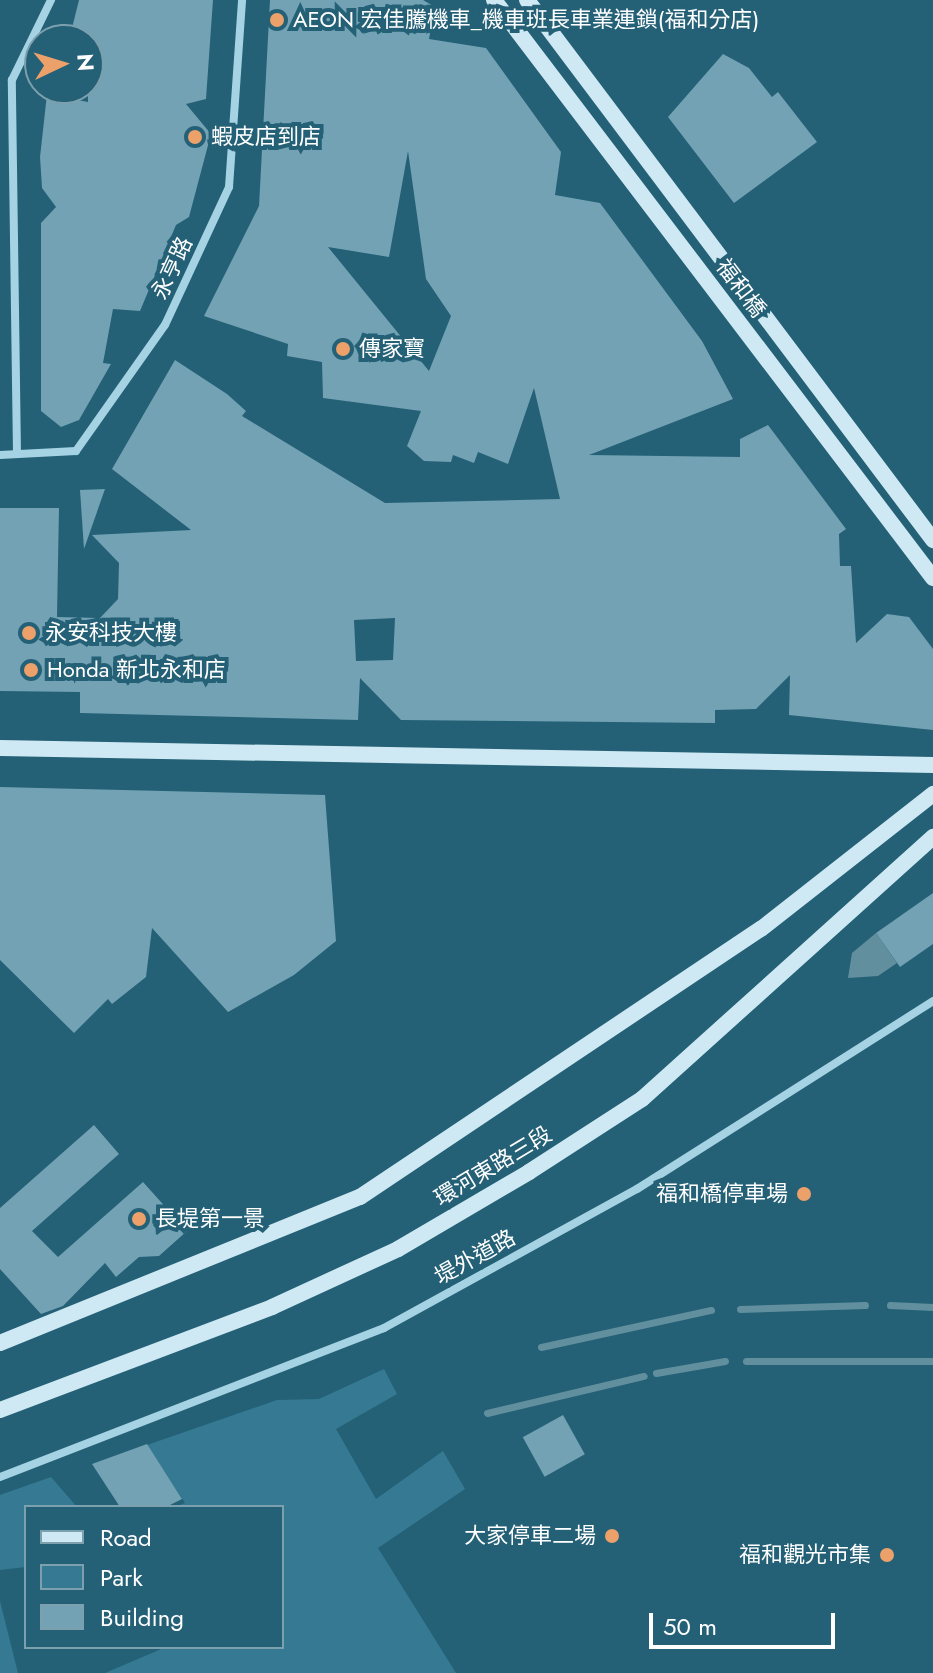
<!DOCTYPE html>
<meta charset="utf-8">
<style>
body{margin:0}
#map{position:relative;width:933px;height:1673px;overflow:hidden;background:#246076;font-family:Jost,"Noto Sans TC",sans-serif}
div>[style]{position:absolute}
.green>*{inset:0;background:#357a92}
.water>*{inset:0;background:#628f9e}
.stream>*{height:7px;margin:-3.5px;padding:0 3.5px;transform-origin:3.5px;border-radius:3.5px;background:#628f9e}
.building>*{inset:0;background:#72a2b3;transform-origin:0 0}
.street>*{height:8px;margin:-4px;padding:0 4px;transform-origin:4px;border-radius:4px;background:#a5d3e3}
.secondary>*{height:16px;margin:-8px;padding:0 8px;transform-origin:8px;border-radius:8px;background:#cee9f3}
.dots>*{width:22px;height:22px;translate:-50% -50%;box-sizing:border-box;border:4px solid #246076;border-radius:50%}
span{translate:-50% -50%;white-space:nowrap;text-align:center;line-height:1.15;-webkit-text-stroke:8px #246076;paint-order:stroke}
.poi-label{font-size:22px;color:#fff}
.left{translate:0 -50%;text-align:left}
.right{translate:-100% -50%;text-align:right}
.street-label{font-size:22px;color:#fff}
.legend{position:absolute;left:24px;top:1505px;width:260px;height:144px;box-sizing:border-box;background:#246076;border:2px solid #7ca0ad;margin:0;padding:10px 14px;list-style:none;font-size:24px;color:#fff}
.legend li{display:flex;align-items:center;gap:16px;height:40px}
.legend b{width:40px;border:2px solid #7ca0ad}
.north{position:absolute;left:24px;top:24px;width:80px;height:80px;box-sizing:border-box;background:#246076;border:2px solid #7ca0ad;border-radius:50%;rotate:86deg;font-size:22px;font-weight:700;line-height:32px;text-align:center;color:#fff}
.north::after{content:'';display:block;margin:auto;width:28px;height:36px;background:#eca06a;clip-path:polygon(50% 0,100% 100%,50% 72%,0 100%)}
.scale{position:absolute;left:649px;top:1613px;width:186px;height:36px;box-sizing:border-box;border:4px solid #fff;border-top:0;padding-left:10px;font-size:24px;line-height:28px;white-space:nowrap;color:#fff;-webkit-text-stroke:6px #246076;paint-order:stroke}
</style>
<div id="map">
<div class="green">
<i style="clip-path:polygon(384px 1369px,397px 1394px,336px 1429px,376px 1499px,443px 1451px,465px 1489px,378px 1548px,456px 1673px,105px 1673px,166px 1647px,282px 1647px,282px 1507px,174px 1507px,185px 1503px,147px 1445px,277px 1400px,319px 1399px)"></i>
<i style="clip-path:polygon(51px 1477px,77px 1507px,26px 1507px,26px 1567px,0 1570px,0 1495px)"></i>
<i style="clip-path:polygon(0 1601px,18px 1673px,0 1673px)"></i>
</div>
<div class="water">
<i style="clip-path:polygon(876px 933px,897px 963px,878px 976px,848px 978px,852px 953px)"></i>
</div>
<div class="stream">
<i style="left:890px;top:1305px;width:43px;rotate:2.7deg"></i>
<i style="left:740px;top:1309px;width:125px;rotate:-1.8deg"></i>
<i style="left:541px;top:1347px;width:174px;rotate:-12.3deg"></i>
<i style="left:746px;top:1361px;width:187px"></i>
<i style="left:656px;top:1373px;width:70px;rotate:-9.9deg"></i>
<i style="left:487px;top:1413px;width:161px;rotate:-13.3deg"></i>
</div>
<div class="building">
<i style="clip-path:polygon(79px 0,213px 0,206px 99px,186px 104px,211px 134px,189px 217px,176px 225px,140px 311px,113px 309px,103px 363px,111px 364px,79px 420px,61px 427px,41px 411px,41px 223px,56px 207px,42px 188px,40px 157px,47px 94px,88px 102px,88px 40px,69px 40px)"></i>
<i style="clip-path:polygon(evenodd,270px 0,423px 0,435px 7px,429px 39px,486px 48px,561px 152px,555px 195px,600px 203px,702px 341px,733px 399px,589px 455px,740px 457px,740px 439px,768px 425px,846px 529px,839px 534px,840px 566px,851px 566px,856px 643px,887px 614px,909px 617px,933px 649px,933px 730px,789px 715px,790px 675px,756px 709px,715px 710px,715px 723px,401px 720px,360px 678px,358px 720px,80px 713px,80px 692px,0 691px,0 508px,59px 508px,57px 617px,100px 618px,118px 599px,119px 563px,92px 535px,191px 530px,112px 469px,175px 360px,227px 394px,246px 411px,242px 416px,385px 503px,560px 499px,534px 388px,508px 464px,478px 452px,474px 463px,453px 455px,451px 462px,424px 461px,407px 446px,421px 411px,323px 398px,322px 362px,287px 356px,288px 344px,204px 316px,259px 206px,270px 0,408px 151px,426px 279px,451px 316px,429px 371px,328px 247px,389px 257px,408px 151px,270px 0,395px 618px,393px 660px,356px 661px,354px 620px,395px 618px)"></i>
<i style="clip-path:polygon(723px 54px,749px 68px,772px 97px,778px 92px,817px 142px,734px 203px,668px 117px)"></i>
<i style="clip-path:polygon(105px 489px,84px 549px,80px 490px)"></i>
<i style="clip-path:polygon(0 787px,325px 795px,336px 941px,294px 975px,228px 1012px,152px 928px,146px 977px,112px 1004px,108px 999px,74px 1033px,0 960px)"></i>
<i style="clip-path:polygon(933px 893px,933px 944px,900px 967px,876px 933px)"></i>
<i style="clip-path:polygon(94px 1125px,119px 1154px,32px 1231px,58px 1257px,143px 1182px,187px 1231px,159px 1256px,139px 1257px,116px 1277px,105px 1263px,63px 1306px,41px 1314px,0 1269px,0 1208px)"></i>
<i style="left:563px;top:1415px;width:45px;height:46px;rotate:61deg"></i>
<i style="clip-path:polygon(147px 1444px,182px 1499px,166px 1507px,120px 1507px,92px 1464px)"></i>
</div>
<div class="street">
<i style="left:17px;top:454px;width:374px;rotate:-90.8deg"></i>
<i style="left:12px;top:80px;width:89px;rotate:-64deg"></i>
<i style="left:0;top:455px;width:76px;rotate:-3deg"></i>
<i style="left:76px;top:451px;width:154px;rotate:-54.8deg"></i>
<i style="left:165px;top:325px;width:152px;rotate:-65.1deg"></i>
<i style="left:229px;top:187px;width:187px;rotate:-86deg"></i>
<i style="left:0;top:1477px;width:412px;rotate:-21.2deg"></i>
<i style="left:384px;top:1328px;width:289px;rotate:-28.8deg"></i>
<i style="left:637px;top:1189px;width:351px;rotate:-32.4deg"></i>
</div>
<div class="secondary">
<i style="left:494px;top:0;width:726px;rotate:52.78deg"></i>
<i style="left:527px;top:0;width:676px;rotate:53.06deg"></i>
<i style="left:0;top:748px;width:933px;rotate:1.04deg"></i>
<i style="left:0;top:1343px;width:388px;rotate:-22.1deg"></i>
<i style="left:360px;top:1197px;width:482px;rotate:-33.8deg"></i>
<i style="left:761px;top:929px;width:219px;rotate:-38.1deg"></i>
<i style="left:0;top:1410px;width:291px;rotate:-20.7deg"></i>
<i style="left:272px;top:1307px;width:139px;rotate:-24.7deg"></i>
<i style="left:398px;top:1249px;width:152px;rotate:-30.4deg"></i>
<i style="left:529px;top:1172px;width:135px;rotate:-32.9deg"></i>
<i style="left:642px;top:1099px;width:392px;rotate:-42deg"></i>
</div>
<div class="dots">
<i style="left:277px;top:20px;background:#eca06a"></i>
<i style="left:195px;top:137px;background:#eca06a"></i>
<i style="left:343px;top:349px;background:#eca06a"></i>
<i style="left:29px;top:633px;background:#eca06a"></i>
<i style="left:31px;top:670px;background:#eca06a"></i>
<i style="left:804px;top:1194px;background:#eca06a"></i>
<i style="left:139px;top:1219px;background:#eca06a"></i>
<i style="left:612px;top:1536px;background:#eca06a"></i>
<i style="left:887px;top:1555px;background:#eca06a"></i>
</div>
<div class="poi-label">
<span class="left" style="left:293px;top:20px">AEON 宏佳騰機車_機車班長車業連鎖(福和分店)</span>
<span class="left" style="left:211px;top:137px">蝦皮店到店</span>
<span class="left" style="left:359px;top:349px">傳家寶</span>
<span class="left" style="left:45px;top:633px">永安科技大樓</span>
<span class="left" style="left:47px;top:670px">Honda 新北永和店</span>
<span class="right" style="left:788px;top:1194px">福和橋停車場</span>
<span class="left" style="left:155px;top:1219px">長堤第一景</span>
<span class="right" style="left:596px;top:1536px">大家停車二場</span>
<span class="right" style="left:871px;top:1555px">福和觀光市集</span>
</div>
<div class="street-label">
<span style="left:172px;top:268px;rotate:-65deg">永亨路</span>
<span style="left:741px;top:288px;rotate:53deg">福和橋</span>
<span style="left:493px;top:1166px;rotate:-31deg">環河東路三段</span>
<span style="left:475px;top:1257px;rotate:-29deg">堤外道路</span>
</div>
<ul class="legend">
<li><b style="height:10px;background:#cee9f3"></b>Road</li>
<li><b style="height:22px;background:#357a92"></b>Park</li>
<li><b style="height:22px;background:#72a2b3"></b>Building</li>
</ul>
<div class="north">N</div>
<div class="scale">50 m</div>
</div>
